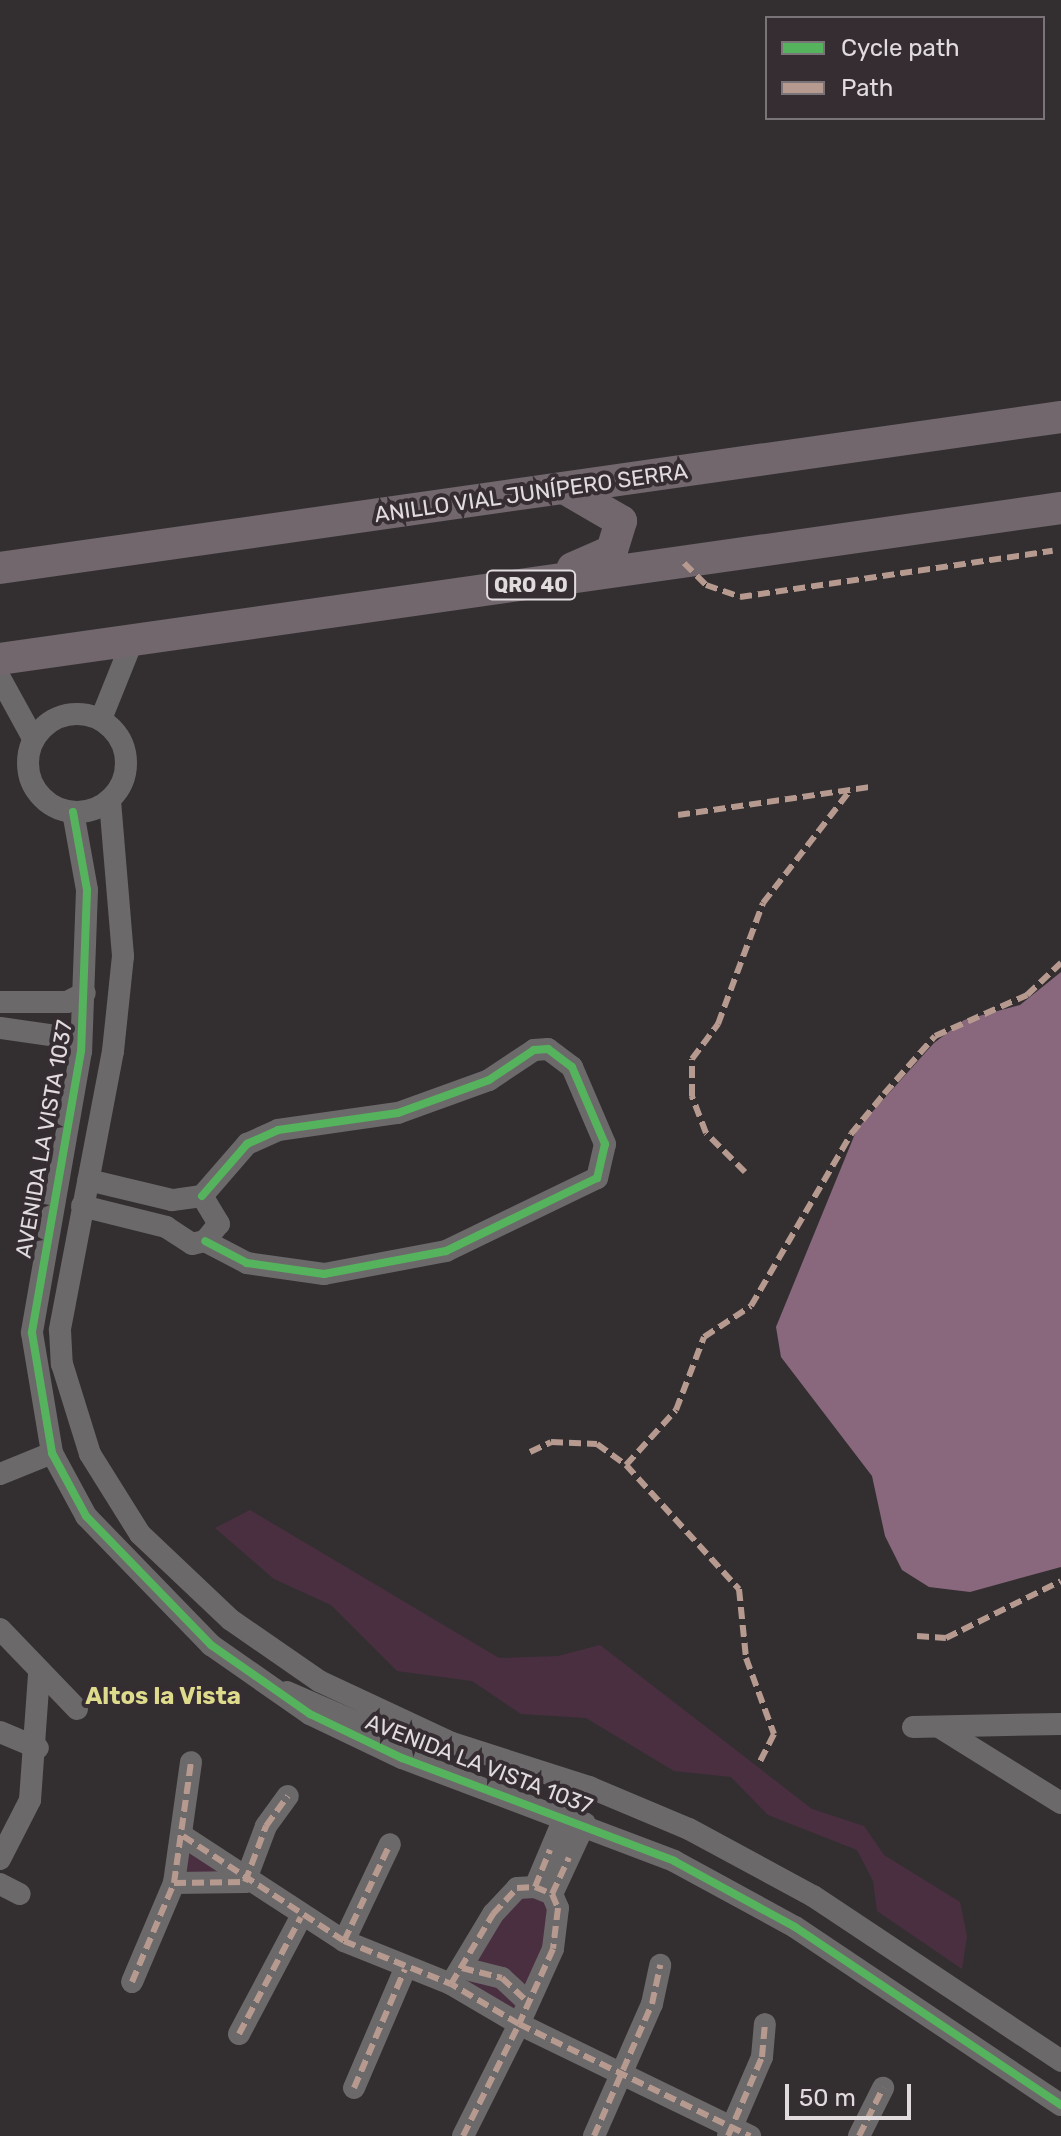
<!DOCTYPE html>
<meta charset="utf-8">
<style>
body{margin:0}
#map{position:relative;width:1061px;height:2136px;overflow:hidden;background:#332f31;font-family:Rubik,sans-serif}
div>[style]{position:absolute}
.green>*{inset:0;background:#4a2f41}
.water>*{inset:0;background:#89687d}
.minor>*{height:22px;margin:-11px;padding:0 11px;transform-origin:11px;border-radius:11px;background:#6c696b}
.minor>.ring{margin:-11px;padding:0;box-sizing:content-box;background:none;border:22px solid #6c696b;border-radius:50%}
.highway>*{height:32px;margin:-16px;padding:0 16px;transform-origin:16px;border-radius:16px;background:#71676d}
.quiet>*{height:6px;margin-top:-3px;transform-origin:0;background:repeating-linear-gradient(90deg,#b69a8f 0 12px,transparent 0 18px)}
.cycleway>*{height:8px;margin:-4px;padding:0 4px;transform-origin:4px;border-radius:4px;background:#56b35d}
span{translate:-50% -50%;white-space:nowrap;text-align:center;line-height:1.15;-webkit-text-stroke:8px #352d32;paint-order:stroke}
.shield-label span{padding:2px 6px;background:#352d32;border:2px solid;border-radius:6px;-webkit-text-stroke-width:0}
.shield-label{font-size:20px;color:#e1dbde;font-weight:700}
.street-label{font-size:22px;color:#e1dbde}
.neighbourhood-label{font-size:24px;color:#dfdb8c;font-weight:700}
.legend{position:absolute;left:765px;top:16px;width:280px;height:104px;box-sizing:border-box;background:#352d32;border:2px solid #7a7377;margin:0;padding:10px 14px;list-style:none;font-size:24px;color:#e1dbde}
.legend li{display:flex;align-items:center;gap:16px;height:40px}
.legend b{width:40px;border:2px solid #7a7377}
.scale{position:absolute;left:785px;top:2084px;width:126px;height:36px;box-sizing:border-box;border:4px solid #e1dbde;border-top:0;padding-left:10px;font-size:24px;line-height:28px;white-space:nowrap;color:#e1dbde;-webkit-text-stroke:6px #352d32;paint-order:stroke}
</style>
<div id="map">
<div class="green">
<i style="clip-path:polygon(250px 1510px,499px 1658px,558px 1656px,600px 1645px,812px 1809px,864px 1826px,884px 1855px,960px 1902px,967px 1936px,962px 1969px,877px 1911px,873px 1881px,857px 1850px,768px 1815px,731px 1777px,674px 1771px,586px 1718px,521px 1714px,472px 1681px,397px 1671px,331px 1605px,274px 1579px,215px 1528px)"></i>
<i style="clip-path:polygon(183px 1836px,245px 1882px,174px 1883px)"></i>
<i style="clip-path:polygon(517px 1888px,558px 1908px,519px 2024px,451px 1984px)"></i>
</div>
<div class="water">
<i style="clip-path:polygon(1061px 972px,1061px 1567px,970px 1592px,929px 1587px,902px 1570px,885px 1536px,872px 1476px,781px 1357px,776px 1327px,857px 1129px,934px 1043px,964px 1020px,1020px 1005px)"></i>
</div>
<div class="minor">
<i style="left:0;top:678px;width:68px;rotate:61.2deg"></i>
<i class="ring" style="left:28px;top:714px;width:76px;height:76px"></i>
<i style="left:101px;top:719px;width:83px;rotate:-68.1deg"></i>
<i style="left:110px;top:801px;width:156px;rotate:85.2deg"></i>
<i style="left:123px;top:956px;width:96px;rotate:96deg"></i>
<i style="left:113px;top:1051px;width:284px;rotate:100.8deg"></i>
<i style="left:60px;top:1330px;width:34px;rotate:87deg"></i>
<i style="left:62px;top:1364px;width:94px;rotate:72.7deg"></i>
<i style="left:90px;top:1454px;width:94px;rotate:58deg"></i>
<i style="left:140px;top:1534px;width:125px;rotate:43.4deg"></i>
<i style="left:231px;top:1620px;width:107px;rotate:34.7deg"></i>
<i style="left:319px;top:1681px;width:147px;rotate:25deg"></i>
<i style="left:452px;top:1743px;width:144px;rotate:17.8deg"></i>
<i style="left:589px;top:1787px;width:108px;rotate:22.8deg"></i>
<i style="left:689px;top:1829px;width:141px;rotate:28.4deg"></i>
<i style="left:813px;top:1896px;width:298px;rotate:33.6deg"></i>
<i style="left:73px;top:812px;width:79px;rotate:79.8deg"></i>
<i style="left:87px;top:890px;width:161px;rotate:92.1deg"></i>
<i style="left:81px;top:1051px;width:286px;rotate:99.9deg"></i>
<i style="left:32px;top:1333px;width:122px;rotate:80.5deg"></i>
<i style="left:52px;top:1453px;width:72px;rotate:61.6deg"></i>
<i style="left:86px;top:1516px;width:180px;rotate:45.9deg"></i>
<i style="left:211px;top:1645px;width:121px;rotate:34.9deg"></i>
<i style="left:310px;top:1714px;width:102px;rotate:25.6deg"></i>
<i style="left:402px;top:1758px;width:291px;rotate:20.7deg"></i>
<i style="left:674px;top:1861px;width:138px;rotate:28.6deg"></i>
<i style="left:795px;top:1927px;width:320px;rotate:33.8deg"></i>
<i style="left:0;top:1002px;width:67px"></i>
<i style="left:67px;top:1002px;width:20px;rotate:-27deg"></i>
<i style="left:0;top:1028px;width:65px;rotate:8deg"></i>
<i style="left:64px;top:1037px;width:22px;rotate:39deg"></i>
<i style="left:202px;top:1196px;width:69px;rotate:-49.1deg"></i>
<i style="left:247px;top:1144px;width:34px;rotate:-24deg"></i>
<i style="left:278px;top:1130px;width:121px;rotate:-8.1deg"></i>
<i style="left:398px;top:1113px;width:97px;rotate:-19.9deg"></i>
<i style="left:489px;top:1080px;width:54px;rotate:-33.7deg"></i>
<i style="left:534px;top:1050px;width:14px;rotate:-4deg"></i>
<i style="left:548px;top:1049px;width:30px;rotate:37deg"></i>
<i style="left:572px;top:1067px;width:84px;rotate:66.8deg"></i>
<i style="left:605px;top:1144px;width:35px;rotate:103deg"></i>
<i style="left:597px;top:1178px;width:168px;rotate:154.2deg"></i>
<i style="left:446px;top:1251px;width:124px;rotate:169.3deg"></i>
<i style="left:324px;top:1274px;width:78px;rotate:-171.9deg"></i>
<i style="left:247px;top:1263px;width:47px;rotate:-152.4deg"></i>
<i style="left:82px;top:1206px;width:87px;rotate:14deg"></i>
<i style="left:166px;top:1227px;width:31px;rotate:33deg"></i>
<i style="left:192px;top:1244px;width:13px;rotate:-13deg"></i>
<i style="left:205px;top:1241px;width:22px;rotate:-51deg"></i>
<i style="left:219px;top:1224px;width:33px;rotate:-121deg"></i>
<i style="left:202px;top:1196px;width:30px;rotate:172deg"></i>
<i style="left:172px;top:1200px;width:86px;rotate:-166.6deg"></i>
<i style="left:0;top:1474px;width:56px;rotate:-22deg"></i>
<i style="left:0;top:1629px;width:111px;rotate:46.1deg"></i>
<i style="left:287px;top:1692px;width:83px;rotate:23.5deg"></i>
<i style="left:363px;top:1725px;width:18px;rotate:-68deg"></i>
<i style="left:913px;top:1727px;width:148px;rotate:-1.2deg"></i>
<i style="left:939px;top:1727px;width:144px;rotate:31.9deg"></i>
<i style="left:0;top:1732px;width:41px;rotate:22.8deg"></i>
<i style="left:183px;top:1836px;width:192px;rotate:33.1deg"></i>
<i style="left:344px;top:1941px;width:115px;rotate:21.9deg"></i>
<i style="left:0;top:1859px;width:66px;rotate:-63deg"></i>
<i style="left:30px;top:1800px;width:125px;rotate:-85.9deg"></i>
<i style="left:245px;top:1882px;width:60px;rotate:-69.4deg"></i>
<i style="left:266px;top:1826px;width:37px;rotate:-54deg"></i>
<i style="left:174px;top:1883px;width:71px;rotate:-0.8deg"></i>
<i style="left:0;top:1884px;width:22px;rotate:27deg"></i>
<i style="left:535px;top:1887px;width:18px;rotate:22deg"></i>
<i style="left:552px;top:1894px;width:15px;rotate:67deg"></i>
<i style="left:558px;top:1908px;width:41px;rotate:97deg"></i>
<i style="left:553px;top:1949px;width:82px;rotate:114.4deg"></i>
<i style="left:519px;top:2024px;width:79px;rotate:-149.5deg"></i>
<i style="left:451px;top:1984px;width:82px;rotate:-59deg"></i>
<i style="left:493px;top:1914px;width:35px;rotate:-47deg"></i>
<i style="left:517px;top:1888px;width:18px;rotate:-3deg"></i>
<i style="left:535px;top:1887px;width:77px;rotate:-67.1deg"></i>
<i style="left:552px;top:1894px;width:78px;rotate:-65.1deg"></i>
<i style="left:344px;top:1941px;width:107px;rotate:-64.6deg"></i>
<i style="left:462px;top:1968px;width:41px;rotate:14deg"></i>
<i style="left:502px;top:1978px;width:33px;rotate:43deg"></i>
<i style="left:132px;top:1982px;width:108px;rotate:-67deg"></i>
<i style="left:174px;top:1883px;width:122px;rotate:-82deg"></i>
<i style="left:239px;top:2034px;width:132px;rotate:-62.1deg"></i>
<i style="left:354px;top:2088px;width:129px;rotate:-66.8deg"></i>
<i style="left:463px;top:2136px;width:125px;rotate:-63.4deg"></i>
<i style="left:519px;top:2024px;width:257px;rotate:25.9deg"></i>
<i style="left:594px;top:2136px;width:144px;rotate:-66.3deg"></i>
<i style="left:652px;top:2004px;width:40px;rotate:-78deg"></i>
<i style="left:728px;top:2136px;width:86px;rotate:-66.7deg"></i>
<i style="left:762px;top:2057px;width:33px;rotate:-85deg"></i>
<i style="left:859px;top:2136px;width:54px;rotate:-63.4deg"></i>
</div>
<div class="highway">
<i style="left:564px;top:488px;width:66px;rotate:30.1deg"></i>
<i style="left:621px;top:521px;width:31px;rotate:107deg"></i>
<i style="left:612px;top:551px;width:43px;rotate:156.4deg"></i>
<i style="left:0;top:568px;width:1072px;rotate:-8.1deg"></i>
<i style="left:0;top:659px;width:1072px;rotate:-8.1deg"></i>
</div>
<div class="quiet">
<i style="left:684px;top:563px;width:31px;rotate:45deg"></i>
<i style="left:706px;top:585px;width:36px;rotate:19deg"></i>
<i style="left:740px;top:597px;width:316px;rotate:-8.4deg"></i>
<i style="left:678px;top:815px;width:193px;rotate:-8.3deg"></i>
<i style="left:745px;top:1172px;width:55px;rotate:-135deg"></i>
<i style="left:706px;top:1133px;width:40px;rotate:-111deg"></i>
<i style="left:692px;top:1096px;width:37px;rotate:-90deg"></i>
<i style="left:692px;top:1059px;width:44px;rotate:-53.4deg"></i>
<i style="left:718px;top:1024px;width:129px;rotate:-69.6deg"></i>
<i style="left:763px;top:903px;width:144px;rotate:-52.3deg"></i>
<i style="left:530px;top:1452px;width:23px;rotate:-25deg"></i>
<i style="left:551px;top:1442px;width:46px;rotate:2.5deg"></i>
<i style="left:597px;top:1444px;width:36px;rotate:36deg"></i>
<i style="left:626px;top:1465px;width:74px;rotate:-47.7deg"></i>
<i style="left:676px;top:1410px;width:78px;rotate:-69deg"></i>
<i style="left:704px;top:1337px;width:56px;rotate:-33.4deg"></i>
<i style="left:751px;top:1306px;width:199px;rotate:-59.8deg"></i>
<i style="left:851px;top:1134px;width:52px;rotate:-50.5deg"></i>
<i style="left:884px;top:1094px;width:77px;rotate:-48.7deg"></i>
<i style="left:935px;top:1036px;width:101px;rotate:-24deg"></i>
<i style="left:1027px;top:995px;width:47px;rotate:-43.3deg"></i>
<i style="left:626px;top:1465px;width:168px;rotate:47.7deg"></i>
<i style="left:739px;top:1589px;width:69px;rotate:84.2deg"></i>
<i style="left:746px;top:1658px;width:81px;rotate:69.8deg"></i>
<i style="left:774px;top:1734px;width:31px;rotate:117deg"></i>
<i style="left:917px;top:1636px;width:29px;rotate:4deg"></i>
<i style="left:946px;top:1638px;width:128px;rotate:-26.4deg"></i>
<i style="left:183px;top:1836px;width:192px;rotate:33.1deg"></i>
<i style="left:344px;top:1941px;width:115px;rotate:21.9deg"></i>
<i style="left:245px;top:1882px;width:60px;rotate:-69.4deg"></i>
<i style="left:266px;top:1826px;width:37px;rotate:-54deg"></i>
<i style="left:174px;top:1883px;width:71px;rotate:-0.8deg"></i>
<i style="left:535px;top:1887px;width:18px;rotate:22deg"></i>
<i style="left:552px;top:1894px;width:15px;rotate:67deg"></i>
<i style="left:558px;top:1908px;width:41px;rotate:97deg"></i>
<i style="left:553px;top:1949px;width:82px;rotate:114.4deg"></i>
<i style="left:519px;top:2024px;width:79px;rotate:-149.5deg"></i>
<i style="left:451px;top:1984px;width:82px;rotate:-59deg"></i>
<i style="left:493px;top:1914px;width:35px;rotate:-47deg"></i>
<i style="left:517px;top:1888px;width:18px;rotate:-3deg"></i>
<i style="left:535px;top:1887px;width:40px;rotate:-68deg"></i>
<i style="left:552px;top:1894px;width:40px;rotate:-65deg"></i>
<i style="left:344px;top:1941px;width:107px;rotate:-64.6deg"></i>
<i style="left:462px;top:1968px;width:41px;rotate:14deg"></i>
<i style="left:502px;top:1978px;width:33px;rotate:43deg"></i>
<i style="left:132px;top:1982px;width:108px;rotate:-67deg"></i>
<i style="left:174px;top:1883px;width:122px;rotate:-82deg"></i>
<i style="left:239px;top:2034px;width:132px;rotate:-62.1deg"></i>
<i style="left:354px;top:2088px;width:129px;rotate:-66.8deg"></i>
<i style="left:463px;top:2136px;width:125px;rotate:-63.4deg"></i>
<i style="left:519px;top:2024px;width:257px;rotate:25.9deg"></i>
<i style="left:594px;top:2136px;width:144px;rotate:-66.3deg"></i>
<i style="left:652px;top:2004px;width:40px;rotate:-78deg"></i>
<i style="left:728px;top:2136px;width:86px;rotate:-66.7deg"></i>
<i style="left:762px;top:2057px;width:33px;rotate:-85deg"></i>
<i style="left:859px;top:2136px;width:54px;rotate:-63.4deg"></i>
</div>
<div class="cycleway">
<i style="left:73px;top:812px;width:79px;rotate:79.8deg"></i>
<i style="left:87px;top:890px;width:161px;rotate:92.1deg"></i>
<i style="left:81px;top:1051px;width:286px;rotate:99.9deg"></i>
<i style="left:32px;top:1333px;width:122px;rotate:80.5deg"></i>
<i style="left:52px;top:1453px;width:72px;rotate:61.6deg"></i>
<i style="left:86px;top:1516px;width:180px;rotate:45.9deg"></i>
<i style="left:211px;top:1645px;width:121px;rotate:34.9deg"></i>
<i style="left:310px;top:1714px;width:102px;rotate:25.6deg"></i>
<i style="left:402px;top:1758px;width:291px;rotate:20.7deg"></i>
<i style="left:674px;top:1861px;width:138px;rotate:28.6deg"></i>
<i style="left:795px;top:1927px;width:320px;rotate:33.8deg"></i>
<i style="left:202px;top:1196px;width:69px;rotate:-49.1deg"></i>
<i style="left:247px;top:1144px;width:34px;rotate:-24deg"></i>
<i style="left:278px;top:1130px;width:121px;rotate:-8.1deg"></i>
<i style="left:398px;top:1113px;width:97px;rotate:-19.9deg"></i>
<i style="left:489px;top:1080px;width:54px;rotate:-33.7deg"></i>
<i style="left:534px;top:1050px;width:14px;rotate:-4deg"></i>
<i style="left:548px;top:1049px;width:30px;rotate:37deg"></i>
<i style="left:572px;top:1067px;width:84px;rotate:66.8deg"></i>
<i style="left:605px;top:1144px;width:35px;rotate:103deg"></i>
<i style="left:597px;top:1178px;width:168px;rotate:154.2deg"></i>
<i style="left:446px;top:1251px;width:124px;rotate:169.3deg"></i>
<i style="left:324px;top:1274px;width:78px;rotate:-171.9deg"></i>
<i style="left:247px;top:1263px;width:47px;rotate:-152.4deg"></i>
</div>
<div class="shield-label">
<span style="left:531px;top:585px">QRO 40</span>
</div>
<div class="street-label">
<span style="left:531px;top:493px;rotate:-8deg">ANILLO VIAL JUNÍPERO SERRA</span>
<span style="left:44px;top:1139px;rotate:-80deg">AVENIDA LA VISTA 1037</span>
<span style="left:479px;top:1764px;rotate:21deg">AVENIDA LA VISTA 1037</span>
</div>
<div class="neighbourhood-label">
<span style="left:163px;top:1697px">Altos la Vista</span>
</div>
<ul class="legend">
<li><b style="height:10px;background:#56b35d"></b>Cycle path</li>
<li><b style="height:10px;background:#b69a8f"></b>Path</li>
</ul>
<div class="scale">50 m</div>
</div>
